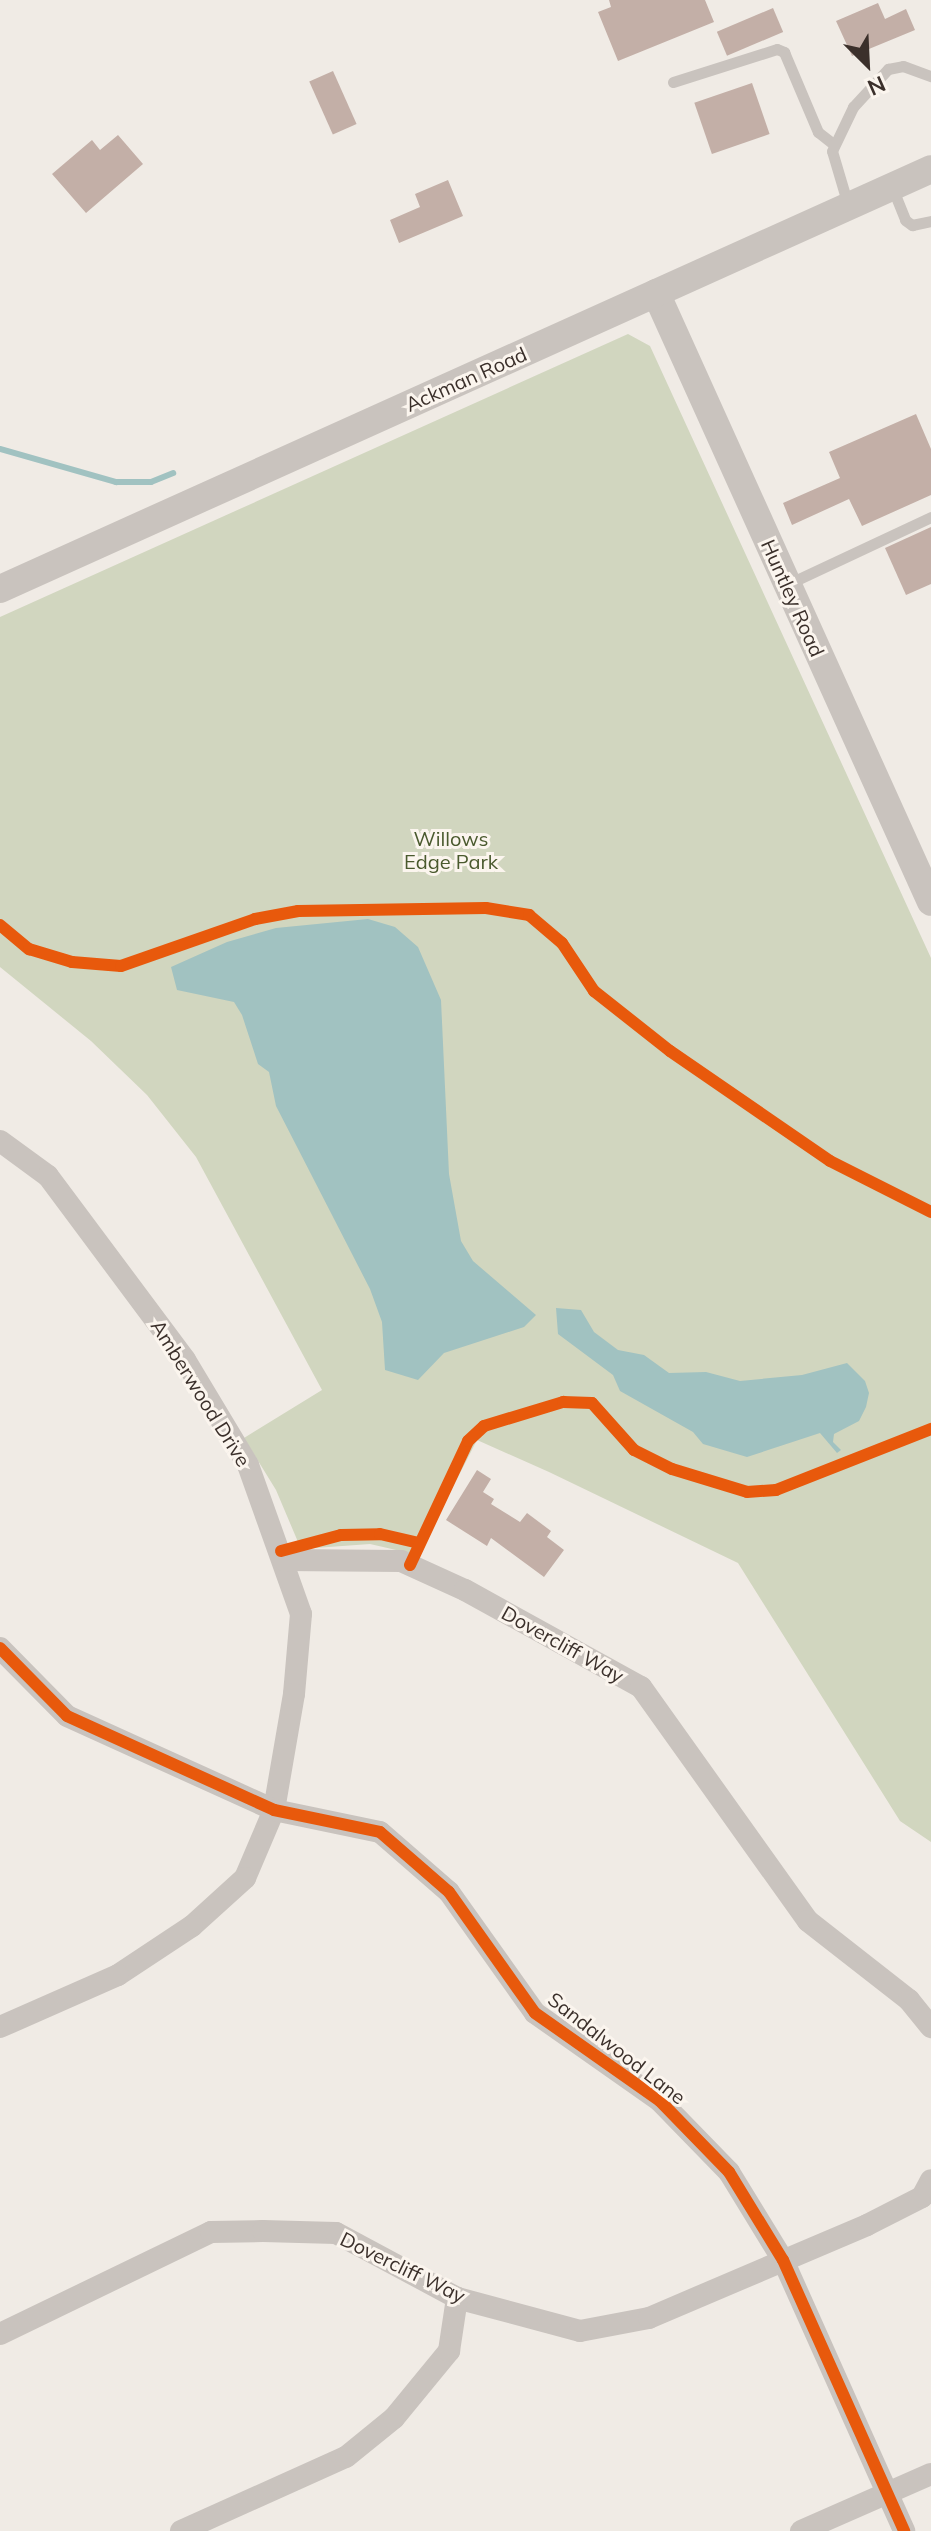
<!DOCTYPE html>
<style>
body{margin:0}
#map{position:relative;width:931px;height:2531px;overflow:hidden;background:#f0ebe5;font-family:Mulish,sans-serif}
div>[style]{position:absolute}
.green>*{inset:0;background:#d1d6bf}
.water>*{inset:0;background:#a1c2c1}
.stream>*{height:6px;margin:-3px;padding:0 3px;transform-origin:3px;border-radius:3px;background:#a1c2c1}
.building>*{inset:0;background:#c3afa7;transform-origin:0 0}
.service>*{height:11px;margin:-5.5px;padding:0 5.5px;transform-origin:5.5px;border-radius:5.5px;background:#c9c3be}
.minor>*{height:22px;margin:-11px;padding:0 11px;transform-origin:11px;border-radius:11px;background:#c9c3be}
.tertiary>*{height:28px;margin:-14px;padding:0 14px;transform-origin:14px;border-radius:14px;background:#c9c3be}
.cycleway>*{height:12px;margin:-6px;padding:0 6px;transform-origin:6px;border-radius:6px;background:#e8590c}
span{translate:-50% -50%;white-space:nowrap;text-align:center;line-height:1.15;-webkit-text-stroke:6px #fbf5ee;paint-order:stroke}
.street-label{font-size:20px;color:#3b302b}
.park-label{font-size:20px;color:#4a5a2e}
.north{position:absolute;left:827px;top:24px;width:80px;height:80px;-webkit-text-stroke:6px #fbf5ee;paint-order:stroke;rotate:156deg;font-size:22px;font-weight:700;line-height:32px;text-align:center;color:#3b302b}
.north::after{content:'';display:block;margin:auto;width:28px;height:36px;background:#3b302b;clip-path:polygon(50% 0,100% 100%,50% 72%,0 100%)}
</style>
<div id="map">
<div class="green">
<i style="clip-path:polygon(628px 334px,650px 346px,931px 958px,931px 1842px,900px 1821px,738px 1563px,549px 1472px,477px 1440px,418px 1555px,370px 1544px,301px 1549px,276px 1490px,244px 1438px,322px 1390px,196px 1157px,147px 1095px,91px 1041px,0 967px,0 617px)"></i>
</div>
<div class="water">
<i style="clip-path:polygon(368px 919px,395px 927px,418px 947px,441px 1000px,449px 1174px,461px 1241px,473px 1261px,536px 1315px,524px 1327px,444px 1353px,418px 1380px,385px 1370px,382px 1322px,370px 1289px,276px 1106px,269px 1072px,258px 1064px,242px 1015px,234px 1002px,177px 990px,171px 967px,227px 942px,276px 928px)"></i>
<i style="clip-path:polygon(556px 1308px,581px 1310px,594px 1332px,618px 1350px,644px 1355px,669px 1373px,706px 1372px,740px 1381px,802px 1375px,847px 1363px,865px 1381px,869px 1393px,866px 1407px,859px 1421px,834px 1434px,833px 1442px,841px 1450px,837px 1453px,820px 1433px,747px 1457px,703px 1444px,693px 1432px,620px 1391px,613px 1375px,558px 1334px)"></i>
</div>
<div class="stream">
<i style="left:0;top:449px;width:121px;rotate:15.9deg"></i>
<i style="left:116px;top:482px;width:35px"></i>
<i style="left:151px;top:482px;width:24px;rotate:-22deg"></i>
</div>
<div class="building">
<i style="clip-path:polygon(609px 0,705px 0,714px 22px,618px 61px,598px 12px,611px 7px)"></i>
<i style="clip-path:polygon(878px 3px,885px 19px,906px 9px,915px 30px,852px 56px,836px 21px)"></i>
<i style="left:773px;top:8px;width:26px;height:61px;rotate:67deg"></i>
<i style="left:333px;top:71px;width:58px;height:26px;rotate:66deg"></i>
<i style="left:752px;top:83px;width:54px;height:61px;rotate:71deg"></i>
<i style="clip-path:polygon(118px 135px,143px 164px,86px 213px,52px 174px,92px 140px,100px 150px)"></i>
<i style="clip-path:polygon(448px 180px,463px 216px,399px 243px,390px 220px,420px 207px,415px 194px)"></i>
<i style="clip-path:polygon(916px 414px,931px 449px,931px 495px,862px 526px,849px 499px,792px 525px,783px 503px,840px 478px,829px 452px)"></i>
<i style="clip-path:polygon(931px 527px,931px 584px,906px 595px,885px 548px)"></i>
<i style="clip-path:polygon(477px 1470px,491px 1479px,483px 1492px,494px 1499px,491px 1504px,520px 1522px,527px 1513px,551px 1531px,547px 1537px,564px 1550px,544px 1577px,491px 1538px,487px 1546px,446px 1520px)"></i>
</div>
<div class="service">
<i style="left:673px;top:82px;width:109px;rotate:-17.6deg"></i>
<i style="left:777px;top:49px;width:8px;rotate:23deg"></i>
<i style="left:784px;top:52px;width:87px;rotate:67deg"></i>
<i style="left:818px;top:132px;width:18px;rotate:38deg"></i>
<i style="left:892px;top:187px;width:35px;rotate:68deg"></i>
<i style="left:905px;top:220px;width:9px;rotate:36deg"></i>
<i style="left:912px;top:225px;width:19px;rotate:-12deg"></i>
<i style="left:848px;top:205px;width:56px;rotate:-106.5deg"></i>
<i style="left:832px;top:151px;width:49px;rotate:-64.5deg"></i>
<i style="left:853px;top:107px;width:52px;rotate:-47.4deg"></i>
<i style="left:888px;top:69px;width:15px;rotate:-11deg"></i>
<i style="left:903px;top:66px;width:30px;rotate:20deg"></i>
<i style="left:788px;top:584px;width:158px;rotate:-25.1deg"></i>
</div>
<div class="minor">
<i style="left:0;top:1141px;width:59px;rotate:36.1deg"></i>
<i style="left:48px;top:1176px;width:229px;rotate:53.3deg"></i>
<i style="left:185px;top:1360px;width:122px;rotate:59deg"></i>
<i style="left:248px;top:1465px;width:158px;rotate:70.4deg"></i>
<i style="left:301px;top:1614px;width:80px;rotate:95deg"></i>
<i style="left:294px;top:1694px;width:118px;rotate:99.8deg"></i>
<i style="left:274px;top:1810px;width:74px;rotate:113.1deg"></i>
<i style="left:245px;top:1878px;width:72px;rotate:137.8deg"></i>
<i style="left:192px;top:1926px;width:89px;rotate:146.5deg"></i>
<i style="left:118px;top:1975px;width:129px;rotate:156.2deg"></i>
<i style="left:284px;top:1560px;width:117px;rotate:0.5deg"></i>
<i style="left:401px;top:1561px;width:70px;rotate:24.4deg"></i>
<i style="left:465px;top:1590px;width:201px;rotate:28.9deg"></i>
<i style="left:641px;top:1687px;width:287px;rotate:54.5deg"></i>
<i style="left:808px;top:1921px;width:128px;rotate:38deg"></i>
<i style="left:909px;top:2000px;width:35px;rotate:51deg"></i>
<i style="left:0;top:1648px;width:95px;rotate:45.4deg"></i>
<i style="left:67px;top:1716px;width:227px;rotate:24.4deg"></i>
<i style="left:274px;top:1810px;width:108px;rotate:11.7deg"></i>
<i style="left:380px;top:1832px;width:91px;rotate:41deg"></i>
<i style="left:449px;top:1892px;width:148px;rotate:54.6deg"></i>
<i style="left:535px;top:2013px;width:153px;rotate:35.1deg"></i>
<i style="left:660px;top:2101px;width:99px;rotate:45.8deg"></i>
<i style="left:729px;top:2172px;width:103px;rotate:58.5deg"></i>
<i style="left:783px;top:2260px;width:297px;rotate:65.9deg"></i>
<i style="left:0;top:2334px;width:234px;rotate:-25.8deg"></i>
<i style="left:211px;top:2232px;width:52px;rotate:-1.1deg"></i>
<i style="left:263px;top:2231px;width:73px;rotate:1.6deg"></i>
<i style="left:336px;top:2233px;width:137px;rotate:28.2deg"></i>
<i style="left:457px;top:2298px;width:127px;rotate:15deg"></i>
<i style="left:580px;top:2331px;width:70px;rotate:-10.7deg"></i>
<i style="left:649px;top:2318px;width:237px;rotate:-23.1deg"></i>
<i style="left:867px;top:2225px;width:62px;rotate:-27deg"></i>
<i style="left:922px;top:2197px;width:19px;rotate:-62deg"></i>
<i style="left:181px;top:2531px;width:181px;rotate:-24.2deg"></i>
<i style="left:346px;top:2457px;width:62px;rotate:-39.1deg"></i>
<i style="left:394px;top:2418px;width:87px;rotate:-50.6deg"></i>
<i style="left:449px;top:2351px;width:54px;rotate:-81.4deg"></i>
<i style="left:801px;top:2531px;width:142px;rotate:-23.7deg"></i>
</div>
<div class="tertiary">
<i style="left:656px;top:293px;width:668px;rotate:65.7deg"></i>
<i style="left:0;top:589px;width:1021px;rotate:-24.28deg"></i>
</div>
<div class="cycleway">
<i style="left:0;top:925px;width:38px;rotate:40deg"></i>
<i style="left:29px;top:949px;width:45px;rotate:16.8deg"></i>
<i style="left:72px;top:962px;width:49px;rotate:4.7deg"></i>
<i style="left:121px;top:966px;width:142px;rotate:-19.3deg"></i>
<i style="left:255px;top:919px;width:44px;rotate:-10.5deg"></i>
<i style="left:298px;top:911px;width:188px;rotate:-0.9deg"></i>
<i style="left:486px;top:908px;width:44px;rotate:9.2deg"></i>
<i style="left:529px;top:915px;width:43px;rotate:40.3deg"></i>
<i style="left:562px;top:943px;width:58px;rotate:56.3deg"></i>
<i style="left:594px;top:991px;width:97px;rotate:38.3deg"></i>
<i style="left:670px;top:1051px;width:194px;rotate:34.5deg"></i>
<i style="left:830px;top:1161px;width:113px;rotate:26.8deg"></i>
<i style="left:281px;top:1551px;width:62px;rotate:-14.9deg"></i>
<i style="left:341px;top:1535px;width:39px;rotate:-1deg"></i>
<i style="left:380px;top:1534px;width:40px;rotate:13deg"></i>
<i style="left:410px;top:1565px;width:137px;rotate:-64.9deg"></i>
<i style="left:468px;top:1441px;width:22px;rotate:-43deg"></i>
<i style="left:484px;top:1426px;width:83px;rotate:-16.9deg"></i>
<i style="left:563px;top:1402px;width:29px;rotate:2deg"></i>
<i style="left:592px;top:1403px;width:63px;rotate:48.2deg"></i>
<i style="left:634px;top:1450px;width:42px;rotate:26.6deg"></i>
<i style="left:672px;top:1469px;width:78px;rotate:17deg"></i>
<i style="left:747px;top:1492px;width:29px;rotate:-4deg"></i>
<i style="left:776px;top:1490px;width:167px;rotate:-21.5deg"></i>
<i style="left:0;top:1648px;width:95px;rotate:45.4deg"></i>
<i style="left:67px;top:1716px;width:227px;rotate:24.4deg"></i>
<i style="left:274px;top:1810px;width:108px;rotate:11.7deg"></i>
<i style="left:380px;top:1832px;width:91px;rotate:41deg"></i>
<i style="left:449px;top:1892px;width:148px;rotate:54.6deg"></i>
<i style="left:535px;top:2013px;width:153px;rotate:35.1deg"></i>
<i style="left:660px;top:2101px;width:99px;rotate:45.8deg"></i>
<i style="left:729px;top:2172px;width:103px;rotate:58.5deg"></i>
<i style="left:783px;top:2260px;width:297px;rotate:65.9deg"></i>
</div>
<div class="street-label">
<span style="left:466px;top:379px;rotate:-24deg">Ackman Road</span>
<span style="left:793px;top:598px;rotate:66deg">Huntley Road</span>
<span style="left:201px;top:1393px;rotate:58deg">Amberwood Drive</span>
<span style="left:563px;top:1644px;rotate:29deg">Dovercliff Way</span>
<span style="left:617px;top:2048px;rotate:38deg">Sandalwood Lane</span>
<span style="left:403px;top:2267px;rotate:26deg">Dovercliff Way</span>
</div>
<div class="park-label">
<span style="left:451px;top:850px">Willows<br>Edge Park</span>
</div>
<div class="north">N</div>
</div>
